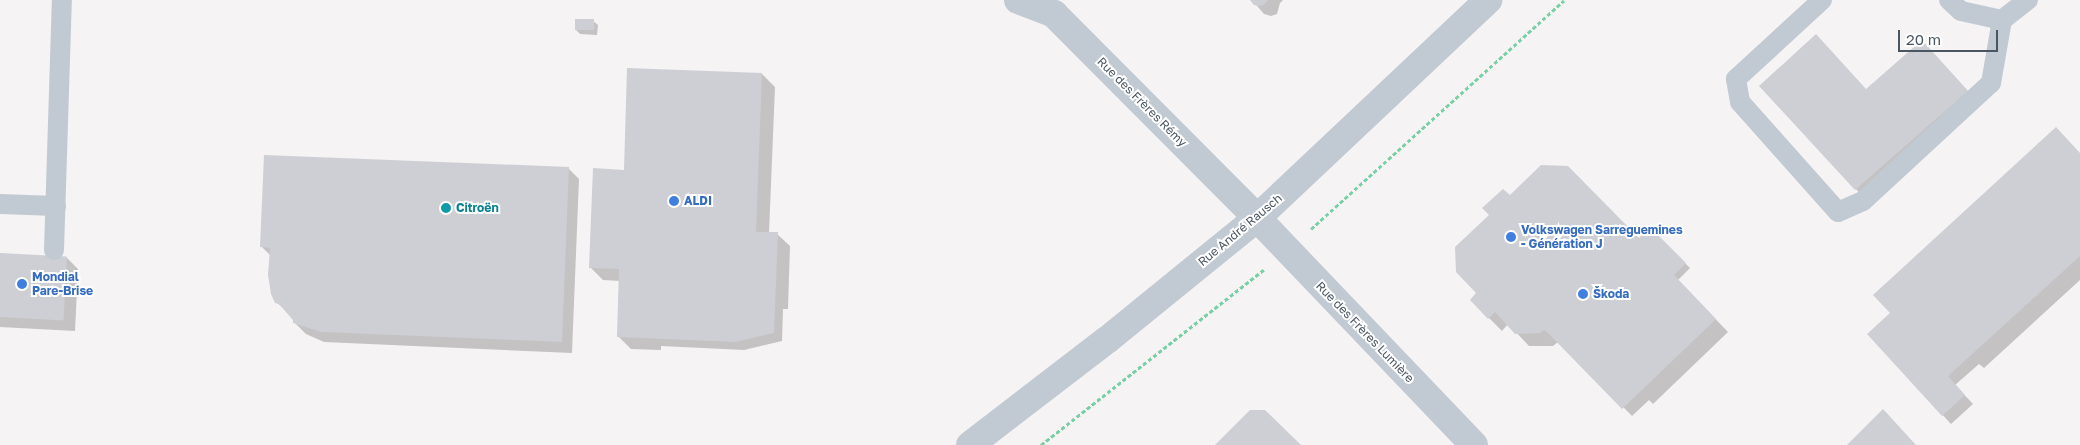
<!DOCTYPE html>
<meta charset="utf-8">
<style>
body{margin:0}
#map{position:relative;width:2080px;height:445px;overflow:hidden;background:#f5f3f3;font-family:"Golos Text",sans-serif}
div>[style]{position:absolute}
.shadow>*{inset:0;background:#0003}
.building>*{inset:0;background:#cdcfd5;transform-origin:0 0}
.path>*{height:3px;margin-top:-1.5px;transform-origin:0;background:repeating-linear-gradient(90deg,#7ad0a6 0 4px,transparent 0 6.5px)}
.service>*{height:20px;margin:-10px;padding:0 10px;transform-origin:10px;border-radius:10px;background:#c1cad2}
.minor>*{height:28px;margin:-14px;padding:0 14px;transform-origin:14px;border-radius:14px;background:#c1cad2}
.tertiary>*{height:28px;margin:-14px;padding:0 14px;transform-origin:14px;border-radius:14px;background:#c1cad2}
.dots>*{width:14px;height:14px;translate:-50% -50%;box-sizing:border-box;border:2px solid #fff;border-radius:50%}
span{translate:-50% -50%;white-space:nowrap;text-align:center;line-height:1.15;-webkit-text-stroke:4px #fff;paint-order:stroke}
.street-label{font-size:12px;color:#4a5661}
.shop-label{font-size:12px;color:#366cbe;font-weight:700}
.left{translate:0 -50%;text-align:left}
.culture-label{font-size:12px;color:#0d838f;font-weight:700}
.scale{position:absolute;left:1898px;top:30px;width:100px;height:22px;box-sizing:border-box;border:2px solid #4a5661;border-top:0;padding-left:6px;font-size:15px;line-height:18px;white-space:nowrap;color:#4a5661;-webkit-text-stroke:4px #fff;paint-order:stroke}
</style>
<div id="map">
<div class="shadow">
<i style="clip-path:polygon(1252px 0,1283px 0,1280px 3px,1277px 14px,1271px 16px,1264px 14px)"></i>
<i style="clip-path:polygon(593px 21px,598px 25px,597px 35px,580px 34px,576px 30px)"></i>
<i style="clip-path:polygon(1922px 41px,1978px 102px,1867px 201px,1761px 86px,1866px 91px)"></i>
<i style="clip-path:polygon(762px 74px,775px 87px,769px 233px,777px 234px,790px 246px,788px 309px,783px 309px,782px 341px,744px 350px,661px 346px,661px 350px,631px 349px,618px 336px,620px 281px,603px 280px,590px 267px,625px 171px)"></i>
<i style="clip-path:polygon(2080px 154px,2080px 280px,1984px 368px,1979px 364px,1955px 385px,1973px 404px,1951px 424px,1869px 334px)"></i>
<i style="clip-path:polygon(568px 168px,579px 179px,572px 353px,324px 342px,306px 334px,295px 323px,290px 314px,276px 302px,271px 256px,262px 247px)"></i>
<i style="clip-path:polygon(1510px 197px,1648px 250px,1650px 229px,1690px 268px,1678px 280px,1728px 332px,1653px 404px,1649px 400px,1632px 416px,1561px 344px,1558px 342px,1553px 346px,1529px 346px,1508px 324px,1502px 331px,1471px 300px,1478px 293px)"></i>
<i style="clip-path:polygon(0 255px,67px 258px,78px 269px,75px 331px,0 327px)"></i>
</div>
<div class="building">
<i style="clip-path:polygon(1250px 0,1268px 0,1264px 5px,1259px 6px,1254px 5px)"></i>
<i style="left:575px;top:19px;width:19px;height:11px"></i>
<i style="clip-path:polygon(1816px 34px,1866px 89px,1922px 40px,1968px 91px,1855px 190px,1759px 86px)"></i>
<i style="clip-path:polygon(627px 68px,762px 73px,756px 232px,778px 232px,774px 333px,735px 342px,617px 337px,619px 269px,589px 268px,593px 168px,624px 170px)"></i>
<i style="clip-path:polygon(2056px 127px,2080px 153px,2080px 256px,1948px 376px,1965px 395px,1942px 416px,1867px 334px,1890px 313px,1873px 295px)"></i>
<i style="clip-path:polygon(264px 155px,569px 167px,562px 342px,321px 332px,293px 323px,293px 320px,279px 304px,275px 303px,271px 294px,268px 275px,270px 248px,260px 247px)"></i>
<i style="clip-path:polygon(1541px 165px,1568px 166px,1639px 238px,1650px 227px,1686px 263px,1674px 275px,1716px 319px,1622px 409px,1547px 332px,1544px 330px,1540px 333px,1515px 334px,1495px 312px,1488px 319px,1470px 300px,1476px 293px,1456px 272px,1455px 247px,1489px 215px,1482px 208px,1503px 189px,1510px 195px)"></i>
<i style="left:0;top:253px;width:67px;height:64px;rotate:3deg"></i>
<i style="clip-path:polygon(1883px 409px,1916px 445px,1847px 445px)"></i>
<i style="clip-path:polygon(1250px 410px,1265px 410px,1301px 445px,1215px 445px)"></i>
</div>
<div class="path">
<i style="left:1311px;top:229px;width:341px;rotate:-42.1deg"></i>
<i style="left:1041px;top:445px;width:285px;rotate:-38.2deg"></i>
</div>
<div class="service">
<i style="left:1822px;top:0;width:117px;rotate:137.4deg"></i>
<i style="left:1736px;top:79px;width:23px;rotate:80deg"></i>
<i style="left:1740px;top:102px;width:147px;rotate:48.3deg"></i>
<i style="left:1838px;top:212px;width:27px;rotate:-24deg"></i>
<i style="left:1863px;top:201px;width:174px;rotate:-42.7deg"></i>
<i style="left:1991px;top:83px;width:64px;rotate:-80.1deg"></i>
<i style="left:2002px;top:20px;width:33px;rotate:-38deg"></i>
<i style="left:1949px;top:0;width:16px;rotate:43deg"></i>
<i style="left:1961px;top:11px;width:42px;rotate:12.4deg"></i>
<i style="left:0;top:204px;width:56px;rotate:2deg"></i>
<i style="left:54px;top:250px;width:250px;rotate:-88.2deg"></i>
</div>
<div class="minor">
<i style="left:1018px;top:0;width:39px;rotate:21deg"></i>
<i style="left:1054px;top:14px;width:288px;rotate:45.1deg"></i>
<i style="left:1257px;top:218px;width:314px;rotate:46.3deg"></i>
</div>
<div class="tertiary">
<i style="left:970px;top:445px;width:173px;rotate:-37.5deg"></i>
<i style="left:1107px;top:340px;width:193px;rotate:-39.1deg"></i>
<i style="left:1257px;top:218px;width:318px;rotate:-43.3deg"></i>
</div>
<div class="dots">
<i style="left:674px;top:201px;background:#3f7fe0"></i>
<i style="left:446px;top:208px;background:#0f9aa8"></i>
<i style="left:1511px;top:237px;background:#3f7fe0"></i>
<i style="left:22px;top:284px;background:#3f7fe0"></i>
<i style="left:1583px;top:294px;background:#3f7fe0"></i>
</div>
<div class="street-label">
<span style="left:1142px;top:102px;rotate:45deg">Rue des Frères Rémy</span>
<span style="left:1240px;top:230px;rotate:-40deg">Rue André Rausch</span>
<span style="left:1365px;top:332px;rotate:46deg">Rue des Frères Lumière</span>
</div>
<div class="shop-label">
<span class="left" style="left:684px;top:201px">ALDI</span>
<span class="left" style="left:1521px;top:237px">Volkswagen Sarreguemines<br>- Génération J</span>
<span class="left" style="left:32px;top:284px">Mondial<br>Pare-Brise</span>
<span class="left" style="left:1593px;top:294px">Škoda</span>
</div>
<div class="culture-label">
<span class="left" style="left:456px;top:208px">Citroën</span>
</div>
<div class="scale">20 m</div>
</div>
